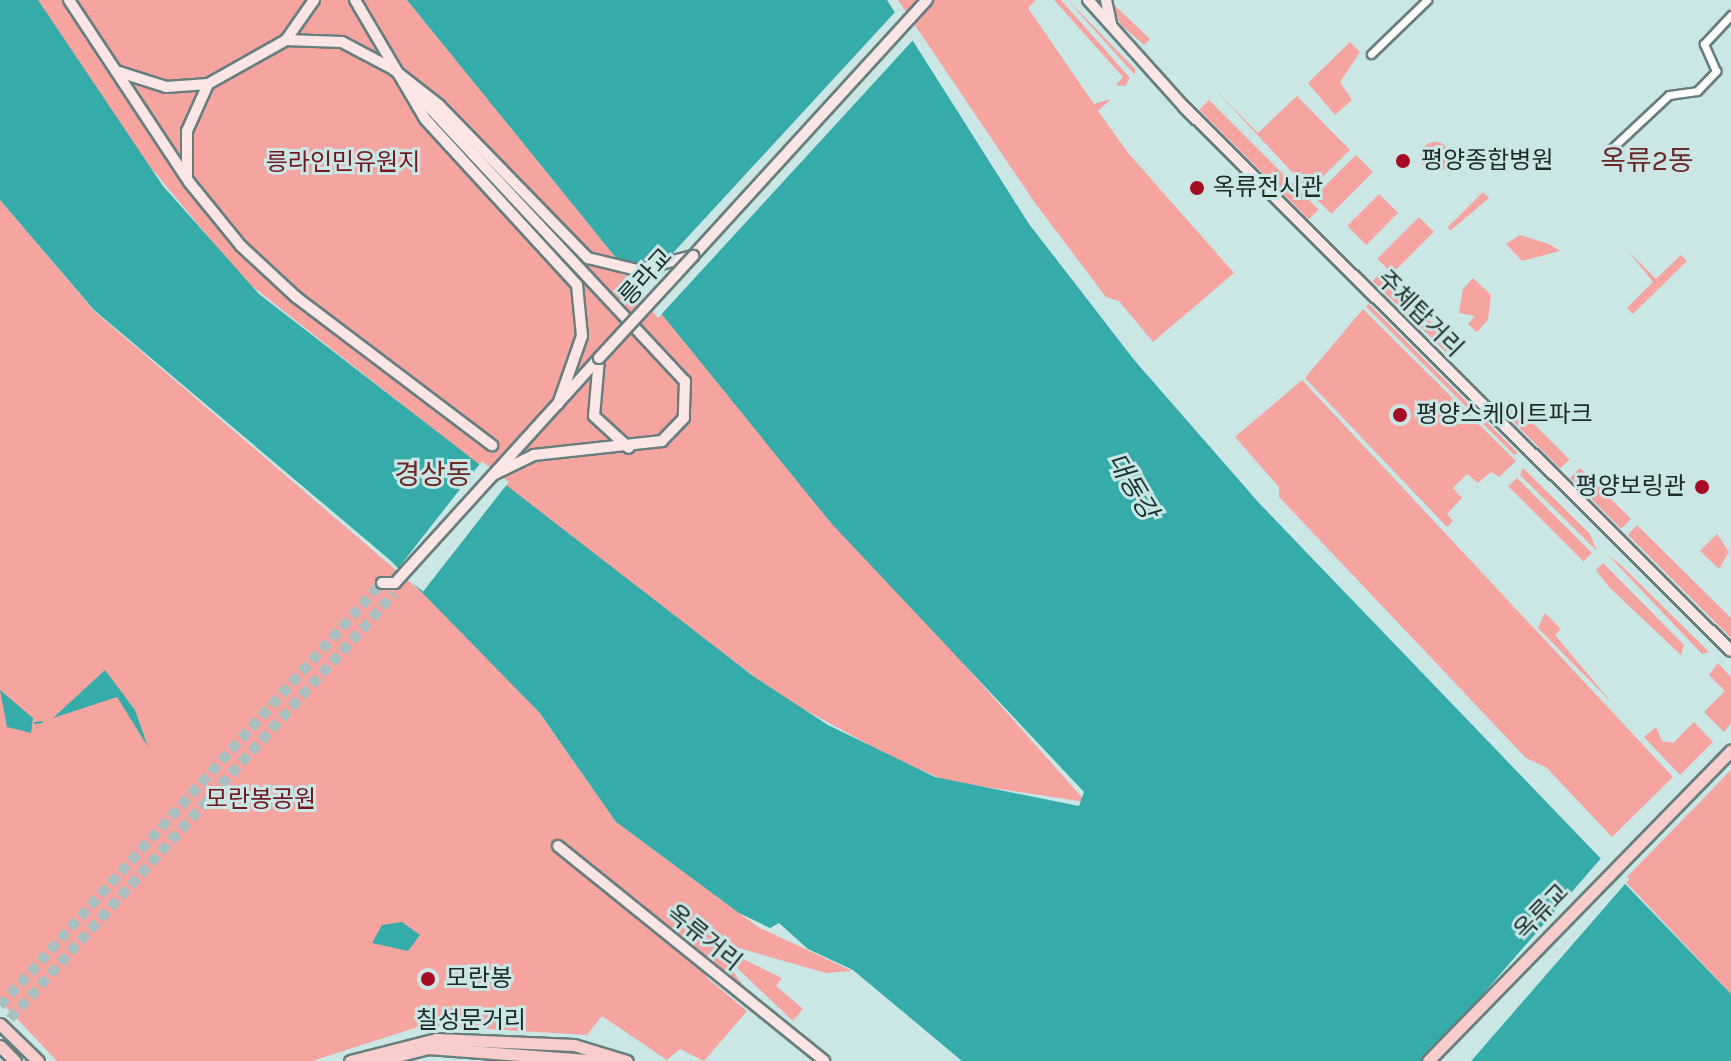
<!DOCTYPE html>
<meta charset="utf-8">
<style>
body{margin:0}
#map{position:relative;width:1731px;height:1061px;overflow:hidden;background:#cae6e5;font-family:Karla,"Noto Sans KR",sans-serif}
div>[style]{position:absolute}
.green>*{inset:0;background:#f5a4a0;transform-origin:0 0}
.round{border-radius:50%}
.water>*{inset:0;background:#35acaa}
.pier>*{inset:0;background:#cae6e5;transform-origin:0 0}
.stream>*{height:2px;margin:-1px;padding:0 1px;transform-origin:1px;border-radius:1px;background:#35acaa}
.secondary-tunnel>*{height:10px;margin-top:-5px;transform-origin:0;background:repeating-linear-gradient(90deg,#a8c0bf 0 10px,transparent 0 15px)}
.roads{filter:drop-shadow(2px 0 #667f7e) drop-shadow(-2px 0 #667f7e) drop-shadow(0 2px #667f7e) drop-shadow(0 -2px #667f7e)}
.street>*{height:7px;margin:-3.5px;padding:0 3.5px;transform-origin:3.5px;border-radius:3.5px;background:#fff}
.secondary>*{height:10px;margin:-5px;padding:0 5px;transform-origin:5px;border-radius:5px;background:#fce6e5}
.primary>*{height:11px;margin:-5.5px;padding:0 5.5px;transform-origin:5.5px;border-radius:5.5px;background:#f9cdcb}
.bridges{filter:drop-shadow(2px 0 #667f7e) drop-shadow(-2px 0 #667f7e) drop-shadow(0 2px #667f7e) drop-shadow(0 -2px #667f7e)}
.secondary-bridge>*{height:10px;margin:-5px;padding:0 5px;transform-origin:5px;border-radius:5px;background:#fce6e5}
.dots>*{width:22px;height:22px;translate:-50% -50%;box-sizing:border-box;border:4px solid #cae6e5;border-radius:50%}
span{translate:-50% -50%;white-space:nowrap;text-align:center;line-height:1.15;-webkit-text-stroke:6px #cae6e5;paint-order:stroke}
.poi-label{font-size:24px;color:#1e2928}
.left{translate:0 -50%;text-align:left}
.right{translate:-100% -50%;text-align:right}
.park-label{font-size:24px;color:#73161d}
.street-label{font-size:24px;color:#1e2928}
.water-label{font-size:26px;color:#193332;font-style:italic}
.quarter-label{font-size:28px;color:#6c2727}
</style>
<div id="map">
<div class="green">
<i style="clip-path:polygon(38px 0,407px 0,747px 419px,1086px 802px,947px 781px,893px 758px,780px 696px,611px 569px,244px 280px,133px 146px)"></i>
<i style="clip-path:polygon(898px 0,1036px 0,1028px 8px,1094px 104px,1111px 99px,1098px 111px,1129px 154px,1234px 273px,1153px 342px,1119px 301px,1106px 297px,1035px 203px)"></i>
<i style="clip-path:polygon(1054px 0,1061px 0,1130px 78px,1125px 86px,1116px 85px,1123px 77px)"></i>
<i style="clip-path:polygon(1068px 0,1135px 69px,1135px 75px,1087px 22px)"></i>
<i style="clip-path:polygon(1109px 0,1150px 39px,1144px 45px,1121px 25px)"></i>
<i style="clip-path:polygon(1350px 42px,1360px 52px,1340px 82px,1352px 100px,1335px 115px,1308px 83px)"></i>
<i style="clip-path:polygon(1216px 91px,1258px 133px,1297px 96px,1350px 150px,1309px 190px)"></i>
<i style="left:1209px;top:100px;width:155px;height:14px;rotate:45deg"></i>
<i class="round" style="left:1420px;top:142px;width:30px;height:30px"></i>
<i style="left:1356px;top:155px;width:24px;height:59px;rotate:45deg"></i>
<i style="clip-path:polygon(1483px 192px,1489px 198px,1450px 231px,1448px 227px)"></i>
<i style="left:1379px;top:194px;width:27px;height:45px;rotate:45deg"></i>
<i style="clip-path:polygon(0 200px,94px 311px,425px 595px,538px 711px,616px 822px,758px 927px,852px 971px,826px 973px,735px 947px,723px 958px,745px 988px,715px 965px,706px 977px,747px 1011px,704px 1061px,680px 1049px,667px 1060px,602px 1016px,587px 1035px,424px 1025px,312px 1061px,57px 1061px,0 1001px)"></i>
<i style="left:1419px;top:217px;width:21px;height:59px;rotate:45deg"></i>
<i style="clip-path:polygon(1520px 235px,1549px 244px,1560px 251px,1522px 261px,1506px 244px)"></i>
<i style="clip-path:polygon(1628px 251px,1656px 279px,1681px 255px,1687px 261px,1633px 314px,1627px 308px,1653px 282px)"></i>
<i style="left:1380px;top:273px;width:102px;height:11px;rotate:44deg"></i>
<i style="clip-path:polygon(1473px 278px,1491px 295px,1488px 320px,1477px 332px,1468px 324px,1475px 316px,1459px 313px,1463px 289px)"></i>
<i style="left:1369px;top:304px;width:210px;height:4px;rotate:45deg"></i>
<i style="clip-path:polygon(1363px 309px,1516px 461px,1499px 477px,1491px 472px,1478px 483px,1467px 474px,1453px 488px,1462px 498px,1447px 514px,1453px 521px,1447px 527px,1305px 378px)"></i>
<i style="clip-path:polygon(1302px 380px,1673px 777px,1612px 837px,1547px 768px,1526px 758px,1279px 497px,1279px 487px,1235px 437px)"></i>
<i style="left:1510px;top:400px;width:84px;height:13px;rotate:45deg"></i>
<i style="clip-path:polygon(1523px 468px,1590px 534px,1597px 551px,1520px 475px)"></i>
<i style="left:1580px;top:468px;width:72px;height:14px;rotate:45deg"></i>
<i style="left:1517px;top:478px;width:106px;height:12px;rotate:45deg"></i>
<i style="clip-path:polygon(1637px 525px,1731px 618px,1731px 638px,1628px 535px)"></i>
<i style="clip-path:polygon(1717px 534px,1729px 552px,1719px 569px,1700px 551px)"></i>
<i style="clip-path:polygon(1608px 555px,1623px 567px,1709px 652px,1702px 654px)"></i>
<i style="clip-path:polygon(1603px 563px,1684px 645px,1681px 655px,1609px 587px,1596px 570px)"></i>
<i style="clip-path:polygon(1545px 613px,1561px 629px,1555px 635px,1612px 703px,1538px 628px)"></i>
<i style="clip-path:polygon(1718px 663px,1731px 677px,1731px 723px,1724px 732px,1704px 712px,1725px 691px,1709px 675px)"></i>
<i style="clip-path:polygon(1694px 722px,1713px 742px,1680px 775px,1644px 737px,1656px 727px,1662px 741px,1673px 743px)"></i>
<i style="clip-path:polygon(1731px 770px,1731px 994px,1624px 880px)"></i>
<i style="clip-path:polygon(743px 959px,782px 978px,776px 986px,803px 1009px,793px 1021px,737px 968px)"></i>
</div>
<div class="water">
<i style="clip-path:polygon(0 0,38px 0,163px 186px,259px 294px,753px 676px,828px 725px,935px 777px,1079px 806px,1084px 792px,831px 523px,407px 0,887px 0,1029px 224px,1135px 361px,1259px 503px,1731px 994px,1731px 1061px,962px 1061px,853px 970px,808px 949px,779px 923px,770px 928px,739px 913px,616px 822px,539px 712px,390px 560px,94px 310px,0 200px)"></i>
<i style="clip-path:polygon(105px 670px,135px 710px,148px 747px,117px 697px,53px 718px)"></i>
<i style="clip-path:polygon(0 690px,33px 718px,31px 733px,7px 727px)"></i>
<i style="clip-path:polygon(402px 922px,420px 935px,408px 951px,372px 943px,382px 925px)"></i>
</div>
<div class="pier">
<i style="clip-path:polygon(897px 10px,915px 38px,658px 318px,637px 292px,652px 275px,623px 275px,613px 264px,637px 265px,672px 254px)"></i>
<i style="left:482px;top:461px;width:34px;height:139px;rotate:38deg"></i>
<i style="left:1603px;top:856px;width:35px;height:288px;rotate:41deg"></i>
</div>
<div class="stream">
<i style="left:35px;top:723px;width:7px;rotate:-8deg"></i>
</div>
<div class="secondary-tunnel">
<i style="left:0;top:1006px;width:570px;rotate:-47.92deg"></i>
<i style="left:0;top:1030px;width:588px;rotate:-47.9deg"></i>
</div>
<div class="roads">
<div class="street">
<i style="left:1371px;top:54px;width:78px;rotate:-44deg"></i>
<i style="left:1608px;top:152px;width:83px;rotate:-43.1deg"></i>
<i style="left:1669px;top:95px;width:28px;rotate:-8deg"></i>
<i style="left:1697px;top:91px;width:28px;rotate:-46deg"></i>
<i style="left:1716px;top:71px;width:30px;rotate:-114deg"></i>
<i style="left:1704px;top:44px;width:40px;rotate:-47deg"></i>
</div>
<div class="secondary">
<i style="left:69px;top:0;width:218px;rotate:56.6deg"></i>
<i style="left:189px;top:182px;width:82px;rotate:50.9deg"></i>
<i style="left:241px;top:246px;width:75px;rotate:42.8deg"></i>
<i style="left:296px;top:297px;width:246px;rotate:37.1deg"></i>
<i style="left:355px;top:0;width:138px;rotate:59.5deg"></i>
<i style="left:425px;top:119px;width:225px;rotate:47.5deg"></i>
<i style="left:577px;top:285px;width:51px;rotate:84.4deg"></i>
<i style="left:582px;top:336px;width:72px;rotate:109.4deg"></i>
<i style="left:1088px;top:0;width:144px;rotate:48.1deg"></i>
<i style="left:1184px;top:107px;width:771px;rotate:44.84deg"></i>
<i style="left:1106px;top:0;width:25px;rotate:78deg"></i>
<i style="left:286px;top:40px;width:56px;rotate:2deg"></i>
<i style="left:342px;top:42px;width:58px;rotate:27.9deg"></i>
<i style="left:393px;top:69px;width:58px;rotate:38deg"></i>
<i style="left:439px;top:105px;width:214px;rotate:45.8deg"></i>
<i style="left:588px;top:258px;width:50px;rotate:13.8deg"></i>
<i style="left:637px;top:270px;width:58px;rotate:-14deg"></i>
<i style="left:693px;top:256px;width:347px;rotate:-47.6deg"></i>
<i style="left:116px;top:71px;width:52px;rotate:17.7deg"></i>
<i style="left:166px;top:87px;width:42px;rotate:-4.1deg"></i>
<i style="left:416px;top:93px;width:394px;rotate:47deg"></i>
<i style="left:685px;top:381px;width:37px;rotate:92deg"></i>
<i style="left:684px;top:418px;width:32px;rotate:134deg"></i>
<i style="left:662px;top:441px;width:129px;rotate:173.8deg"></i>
<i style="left:534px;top:455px;width:43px;rotate:154deg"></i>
<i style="left:187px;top:176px;width:45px;rotate:-90deg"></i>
<i style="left:187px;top:131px;width:51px;rotate:-65.9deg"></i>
<i style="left:208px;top:84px;width:90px;rotate:-29.4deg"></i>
<i style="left:286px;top:40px;width:49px;rotate:-55deg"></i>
<i style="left:599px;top:359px;width:57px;rotate:95deg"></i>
<i style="left:594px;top:416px;width:47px;rotate:42.4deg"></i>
<i style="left:382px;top:583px;width:13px"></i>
<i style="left:395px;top:583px;width:304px;rotate:-47.8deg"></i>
<i style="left:558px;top:846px;width:342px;rotate:38.9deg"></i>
</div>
<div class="primary">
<i style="left:0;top:1024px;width:53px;rotate:44.2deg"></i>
<i style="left:0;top:1046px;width:21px;rotate:45deg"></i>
<i style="left:350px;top:1061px;width:89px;rotate:-14.3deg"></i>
<i style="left:436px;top:1039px;width:138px;rotate:2.5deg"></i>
<i style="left:574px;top:1045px;width:55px;rotate:16.8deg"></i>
<i style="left:377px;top:1061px;width:53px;rotate:-14.3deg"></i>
<i style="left:428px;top:1048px;width:173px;rotate:4.3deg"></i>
<i style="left:1428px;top:1061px;width:434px;rotate:-45.7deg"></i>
</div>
</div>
<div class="bridges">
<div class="secondary-bridge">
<i style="left:599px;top:358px;width:139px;rotate:-47.3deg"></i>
</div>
</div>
<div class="dots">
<i style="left:1403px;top:161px;background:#a50b23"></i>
<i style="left:1197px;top:188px;background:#a50b23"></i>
<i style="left:1400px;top:415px;background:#a50b23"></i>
<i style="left:1702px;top:487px;background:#a50b23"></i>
<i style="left:428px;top:979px;background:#a50b23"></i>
</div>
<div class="poi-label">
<span class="left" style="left:1421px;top:161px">평양종합병원</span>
<span class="left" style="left:1213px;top:188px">옥류전시관</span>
<span class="left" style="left:1416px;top:415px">평양스케이트파크</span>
<span class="right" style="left:1686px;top:487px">평양보링관</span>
<span class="left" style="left:446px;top:979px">모란봉</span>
</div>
<div class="park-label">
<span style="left:343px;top:163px">릉라인민유원지</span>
<span style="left:261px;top:800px">모란봉공원</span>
</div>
<div class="street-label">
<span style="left:646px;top:277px;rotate:-48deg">릉라교</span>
<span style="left:1420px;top:314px;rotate:45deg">주체탑거리</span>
<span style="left:1542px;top:912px;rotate:-46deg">옥류교</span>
<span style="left:704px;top:938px;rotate:39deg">옥류거리</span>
<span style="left:471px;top:1021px">칠성문거리</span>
</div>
<div class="water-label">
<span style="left:1132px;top:486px;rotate:59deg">대동강</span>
</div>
<div class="quarter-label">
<span style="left:1647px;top:161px">옥류2동</span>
<span style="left:433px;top:475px">경상동</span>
</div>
</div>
